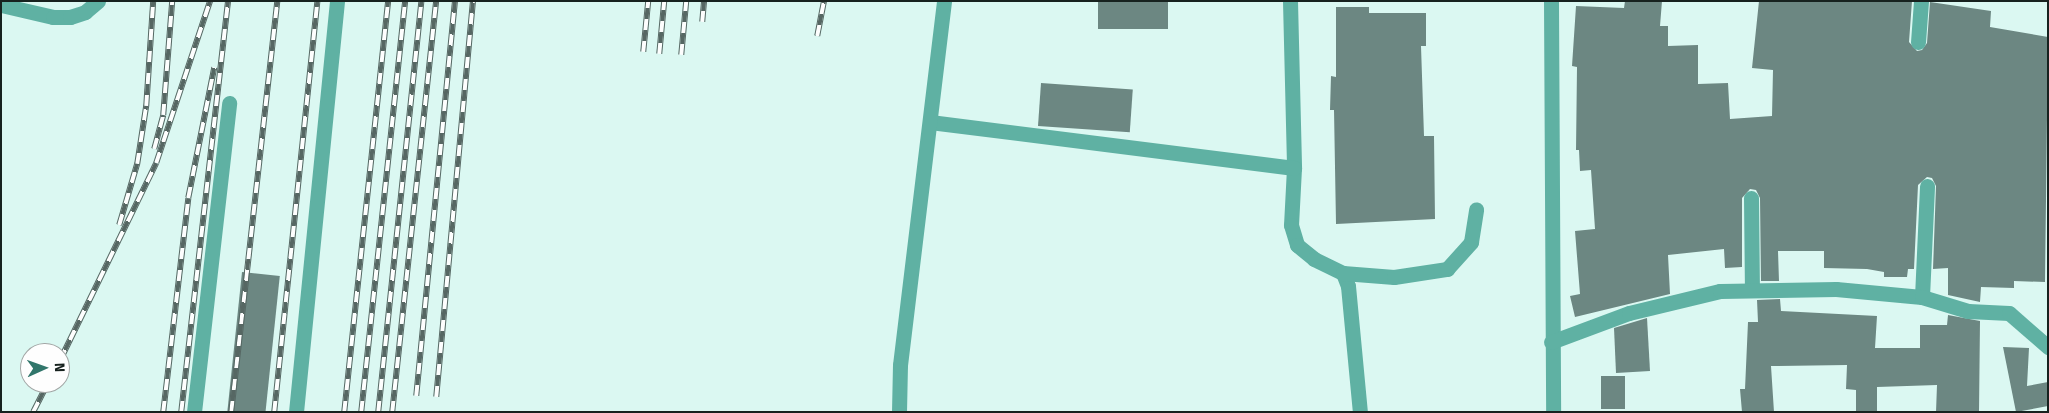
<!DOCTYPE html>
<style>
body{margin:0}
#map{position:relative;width:2049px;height:413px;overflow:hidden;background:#dbf8f2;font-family:"Fira Sans",sans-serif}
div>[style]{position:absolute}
.building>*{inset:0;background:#6c8782;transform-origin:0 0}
.minor>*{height:15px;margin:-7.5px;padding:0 7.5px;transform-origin:7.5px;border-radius:7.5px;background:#5fb1a3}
.rail>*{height:5.5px;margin-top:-2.75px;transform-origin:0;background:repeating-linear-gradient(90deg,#fefefe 0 11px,#566763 0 22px);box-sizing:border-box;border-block:1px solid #566763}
span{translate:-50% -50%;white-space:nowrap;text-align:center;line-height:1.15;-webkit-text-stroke:4px #fefefe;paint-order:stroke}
.frame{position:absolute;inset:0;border:2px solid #17221f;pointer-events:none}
.north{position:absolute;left:20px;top:343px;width:50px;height:50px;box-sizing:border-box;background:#fefefe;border:1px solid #a2a6a5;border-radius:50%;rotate:88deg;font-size:14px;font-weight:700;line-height:20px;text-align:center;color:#17221f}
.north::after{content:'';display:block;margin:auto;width:18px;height:22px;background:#31766b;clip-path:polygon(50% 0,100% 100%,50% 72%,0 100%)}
</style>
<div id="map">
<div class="building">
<i style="left:1098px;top:1px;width:70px;height:28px"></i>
<i style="clip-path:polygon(1625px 1px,1662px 1px,1660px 26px,1668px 26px,1668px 46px,1698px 45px,1698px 84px,1728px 83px,1730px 119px,1772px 116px,1773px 70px,1752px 68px,1759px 1px,1912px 1px,1909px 42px,1917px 51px,1922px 50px,1927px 43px,1930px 2px,1991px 11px,1990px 27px,2048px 37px,2045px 282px,2014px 281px,2014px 288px,1981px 287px,1980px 302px,1948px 295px,1948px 268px,1933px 269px,1936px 186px,1932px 178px,1927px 177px,1918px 185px,1914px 269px,1908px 269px,1907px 277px,1884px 277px,1884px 272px,1867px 269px,1824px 268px,1824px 251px,1778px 251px,1779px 281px,1761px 281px,1760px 198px,1756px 190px,1750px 189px,1742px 198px,1742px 267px,1725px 268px,1724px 249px,1668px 255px,1670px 294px,1575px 317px,1570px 296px,1580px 294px,1575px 231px,1595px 229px,1591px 170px,1580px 171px,1579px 150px,1576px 150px,1577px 67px,1572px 66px,1576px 6px,1624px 8px)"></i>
<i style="clip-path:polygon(1336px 7px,1369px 7px,1369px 13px,1426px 13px,1426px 46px,1421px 46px,1424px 136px,1434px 136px,1435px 219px,1336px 224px,1334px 110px,1330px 110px,1331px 76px,1336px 77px)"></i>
<i style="left:1041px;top:83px;width:92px;height:43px;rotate:4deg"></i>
<i style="left:242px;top:272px;width:38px;height:141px;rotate:6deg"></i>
<i style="clip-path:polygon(1780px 299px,1781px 311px,1877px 316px,1875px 348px,1920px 348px,1920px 325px,1947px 325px,1948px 315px,1980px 321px,1979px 412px,1936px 412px,1937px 385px,1877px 387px,1877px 412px,1856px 412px,1856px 390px,1846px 389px,1847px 365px,1771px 366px,1774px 412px,1742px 412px,1740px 389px,1745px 389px,1748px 322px,1758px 322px,1757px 300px)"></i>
<i style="clip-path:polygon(1647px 318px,1650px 371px,1616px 373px,1614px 328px)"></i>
<i style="clip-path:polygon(2003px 347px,2029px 348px,2027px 386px,2048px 382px,2048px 406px,2016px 412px)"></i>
<i style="left:1601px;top:376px;width:24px;height:33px"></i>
</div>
<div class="minor">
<i style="left:1290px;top:1px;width:167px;rotate:88.6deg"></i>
<i style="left:1294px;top:168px;width:57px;rotate:93deg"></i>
<i style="left:1291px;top:225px;width:21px;rotate:73deg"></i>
<i style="left:1297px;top:245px;width:22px;rotate:39deg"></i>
<i style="left:1314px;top:259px;width:32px;rotate:26deg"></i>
<i style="left:1343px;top:273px;width:14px;rotate:69deg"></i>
<i style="left:1348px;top:286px;width:127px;rotate:84.6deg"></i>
<i style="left:1551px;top:1px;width:411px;rotate:89.7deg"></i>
<i style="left:1px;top:5px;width:53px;rotate:13deg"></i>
<i style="left:53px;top:17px;width:17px"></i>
<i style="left:70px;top:17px;width:16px;rotate:-18deg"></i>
<i style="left:85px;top:12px;width:17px;rotate:-40deg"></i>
<i style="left:1918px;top:42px;width:41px;rotate:-85.8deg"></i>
<i style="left:930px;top:122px;width:367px;rotate:7.2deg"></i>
<i style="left:1751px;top:198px;width:92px;rotate:89.4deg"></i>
<i style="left:1343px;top:273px;width:51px;rotate:4.5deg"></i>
<i style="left:1394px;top:277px;width:54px;rotate:-8.6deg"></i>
<i style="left:1447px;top:269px;width:36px;rotate:-48deg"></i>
<i style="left:1471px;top:242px;width:33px;rotate:-81deg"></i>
<i style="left:1922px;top:297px;width:111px;rotate:-87.4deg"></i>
<i style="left:1551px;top:342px;width:83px;rotate:-20.4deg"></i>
<i style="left:1629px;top:313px;width:94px;rotate:-13.6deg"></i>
<i style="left:1720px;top:291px;width:116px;rotate:-1deg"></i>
<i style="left:1836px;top:289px;width:86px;rotate:5.3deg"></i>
<i style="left:1922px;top:297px;width:48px;rotate:16.9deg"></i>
<i style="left:1968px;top:311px;width:41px;rotate:2.8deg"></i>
<i style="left:2009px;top:313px;width:52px;rotate:41.1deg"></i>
<i style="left:194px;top:412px;width:311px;rotate:-83.5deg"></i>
<i style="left:296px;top:412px;width:413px;rotate:-84.3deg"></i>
<i style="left:899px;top:412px;width:47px;rotate:-88.8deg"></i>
<i style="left:900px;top:365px;width:367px;rotate:-83.1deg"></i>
</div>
<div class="rail">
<i style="left:702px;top:22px;width:21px;rotate:-85deg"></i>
<i style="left:817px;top:36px;width:36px;rotate:-79deg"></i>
<i style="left:643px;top:52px;width:51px;rotate:-84.4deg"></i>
<i style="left:659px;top:54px;width:53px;rotate:-84.6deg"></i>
<i style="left:681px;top:55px;width:54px;rotate:-84.7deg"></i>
<i style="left:154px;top:149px;width:35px;rotate:-75deg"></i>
<i style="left:163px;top:115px;width:114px;rotate:-85.5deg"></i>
<i style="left:119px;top:225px;width:64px;rotate:-73.6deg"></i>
<i style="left:137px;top:164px;width:59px;rotate:-81.2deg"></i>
<i style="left:146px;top:106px;width:105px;rotate:-86.2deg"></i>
<i style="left:60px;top:360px;width:219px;rotate:-64deg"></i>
<i style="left:156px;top:163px;width:171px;rotate:-71.6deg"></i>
<i style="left:416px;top:396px;width:397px;rotate:-84.4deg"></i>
<i style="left:436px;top:397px;width:398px;rotate:-84.7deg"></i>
<i style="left:33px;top:412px;width:33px;rotate:-63deg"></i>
<i style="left:163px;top:412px;width:215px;rotate:-83.3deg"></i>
<i style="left:188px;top:198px;width:133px;rotate:-78.7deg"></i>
<i style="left:181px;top:412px;width:414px;rotate:-83.5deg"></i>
<i style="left:231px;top:412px;width:414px;rotate:-83.6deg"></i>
<i style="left:274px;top:412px;width:413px;rotate:-84deg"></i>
<i style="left:344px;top:412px;width:413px;rotate:-83.9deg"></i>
<i style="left:361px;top:412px;width:413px;rotate:-83.9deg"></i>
<i style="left:378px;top:412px;width:413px;rotate:-84deg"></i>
<i style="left:392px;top:412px;width:413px;rotate:-83.9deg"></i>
</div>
<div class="frame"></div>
<div class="north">N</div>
</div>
